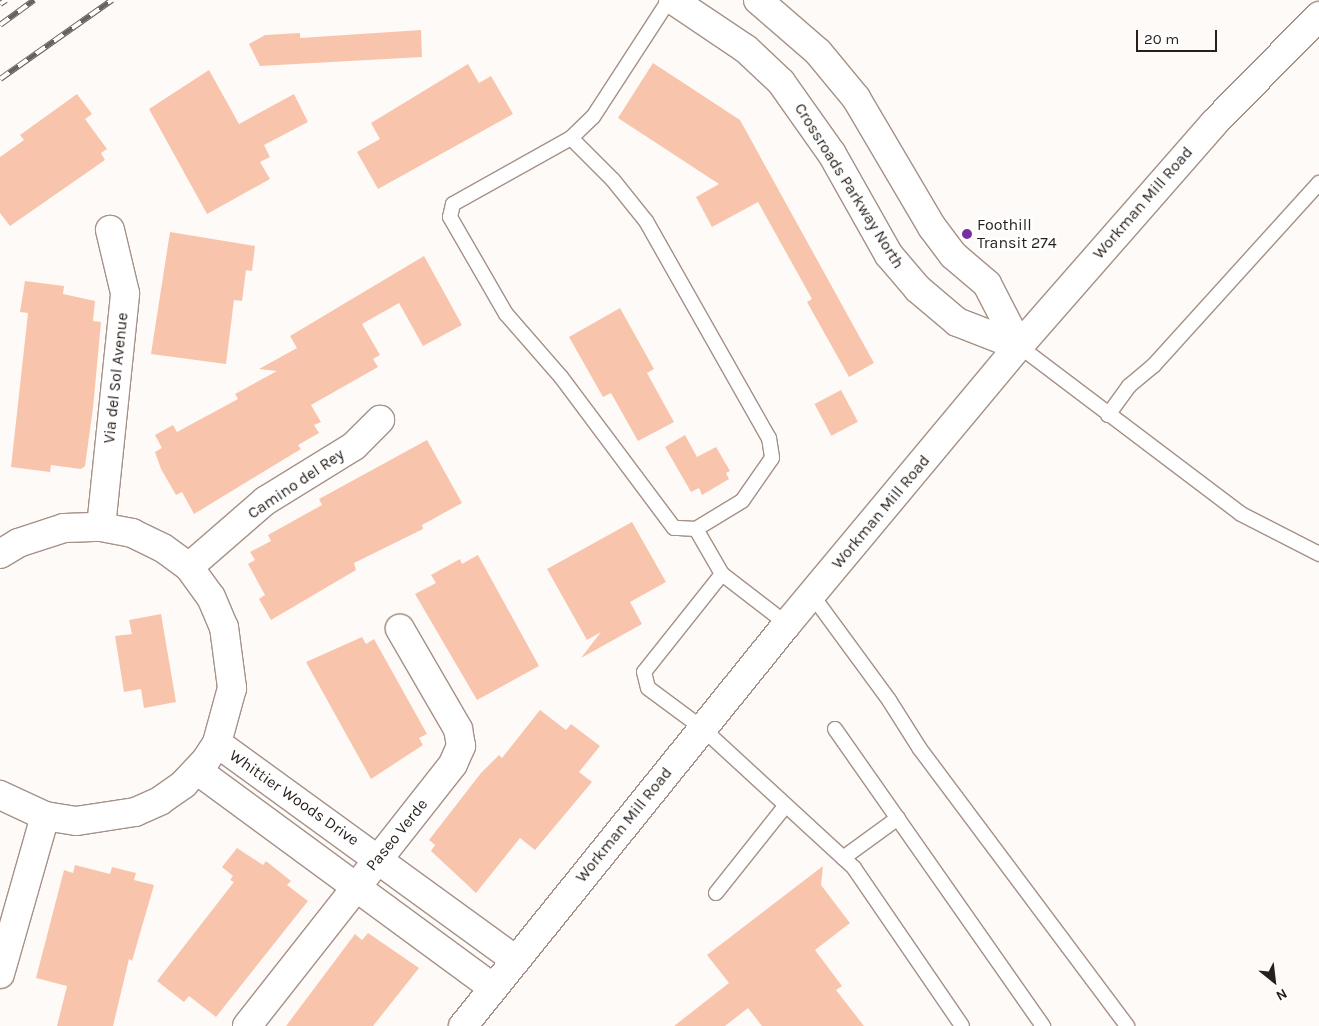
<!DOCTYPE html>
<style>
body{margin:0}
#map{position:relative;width:1319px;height:1026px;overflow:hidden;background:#fefaf8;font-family:Karla,sans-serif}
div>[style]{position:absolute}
.building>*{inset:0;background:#f8c5ac;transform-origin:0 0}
.roads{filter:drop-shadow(1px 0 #a59187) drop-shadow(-1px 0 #a59187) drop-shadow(0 1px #a59187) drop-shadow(0 -1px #a59187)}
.service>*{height:14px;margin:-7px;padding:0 7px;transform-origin:7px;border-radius:7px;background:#fff}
.minor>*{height:28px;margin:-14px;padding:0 14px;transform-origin:14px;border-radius:14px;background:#fff}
.tertiary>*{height:28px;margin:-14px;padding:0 14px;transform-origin:14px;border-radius:14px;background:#fff}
.secondary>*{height:28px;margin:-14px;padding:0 14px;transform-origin:14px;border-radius:14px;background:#fff}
.rail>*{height:5.5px;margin-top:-2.75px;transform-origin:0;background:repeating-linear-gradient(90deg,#fff 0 11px,#68625e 0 22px);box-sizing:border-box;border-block:1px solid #68625e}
.dots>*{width:14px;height:14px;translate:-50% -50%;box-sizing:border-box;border:2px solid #fff;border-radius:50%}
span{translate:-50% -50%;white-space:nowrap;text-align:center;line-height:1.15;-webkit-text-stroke:5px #fff;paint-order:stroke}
.street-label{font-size:16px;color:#271f1b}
.poi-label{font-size:16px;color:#271f1b}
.left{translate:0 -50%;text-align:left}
.north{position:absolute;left:1249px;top:956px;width:50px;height:50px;-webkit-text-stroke:4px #fff;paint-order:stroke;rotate:151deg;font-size:14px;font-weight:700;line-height:20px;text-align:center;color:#271f1b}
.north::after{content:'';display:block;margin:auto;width:18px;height:22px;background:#271f1b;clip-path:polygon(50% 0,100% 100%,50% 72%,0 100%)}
.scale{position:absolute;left:1136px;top:30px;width:81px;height:22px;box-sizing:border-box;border:2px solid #271f1b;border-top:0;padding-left:6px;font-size:15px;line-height:18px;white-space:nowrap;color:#271f1b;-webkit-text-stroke:4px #fff;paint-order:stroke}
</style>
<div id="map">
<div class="building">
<i style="clip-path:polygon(421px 30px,422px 57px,260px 66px,249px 44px,265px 35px,300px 33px,300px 38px)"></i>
<i style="clip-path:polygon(653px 63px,740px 120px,874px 363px,849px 377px,807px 302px,812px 299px,758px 202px,712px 227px,696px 197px,719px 184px,618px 118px)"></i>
<i style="clip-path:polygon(468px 64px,479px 83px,491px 76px,513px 114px,378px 189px,357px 152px,380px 139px,371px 123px)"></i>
<i style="clip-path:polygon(209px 70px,239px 124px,294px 94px,308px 122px,264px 145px,270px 157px,260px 162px,270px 179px,207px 214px,149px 109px)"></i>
<i style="clip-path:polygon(77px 94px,92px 114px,85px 119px,107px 149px,101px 153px,105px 160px,10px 226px,0 213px,0 157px,24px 140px,20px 135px)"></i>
<i style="clip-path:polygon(170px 232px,255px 246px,252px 271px,246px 270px,242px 301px,234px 300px,226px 364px,151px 354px)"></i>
<i style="clip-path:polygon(424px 256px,462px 325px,423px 346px,399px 303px,362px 324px,380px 355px,373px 359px,378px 367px,311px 405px,321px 422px,314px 425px,319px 433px,298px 445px,301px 449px,194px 514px,182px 492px,176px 495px,161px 469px,155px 452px,162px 448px,155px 435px,173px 425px,177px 432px,238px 399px,235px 394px,277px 371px,259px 369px,297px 348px,290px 336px)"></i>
<i style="clip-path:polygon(25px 281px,64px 286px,63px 294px,95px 301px,93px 321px,101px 322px,93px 408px,85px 466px,81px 469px,51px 465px,50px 472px,11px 467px,28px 313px,20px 312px)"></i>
<i style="clip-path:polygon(620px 308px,654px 369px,647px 373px,674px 422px,638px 441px,611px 393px,603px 397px,569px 337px)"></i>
<i style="left:841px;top:390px;width:36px;height:30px;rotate:62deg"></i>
<i style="clip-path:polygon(685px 435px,697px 457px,716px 447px,730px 471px,726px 473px,729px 479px,702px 495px,699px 488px,691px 492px,665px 447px)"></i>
<i style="clip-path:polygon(427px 440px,462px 503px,422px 525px,423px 529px,354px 563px,356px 570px,271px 620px,259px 599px,265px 595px,248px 564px,255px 560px,250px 552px,271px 541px,268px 535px,322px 505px,319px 499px)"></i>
<i style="clip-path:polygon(632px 522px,666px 582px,630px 602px,642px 624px,581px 658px,601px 632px,587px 640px,547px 569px)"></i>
<i style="clip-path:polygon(478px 555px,539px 666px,477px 700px,415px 594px,436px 583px,431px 575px,460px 559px,462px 564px)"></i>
<i style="clip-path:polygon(161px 614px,176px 702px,144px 708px,141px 689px,124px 692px,115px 636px,132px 634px,129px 620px)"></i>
<i style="clip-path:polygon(362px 637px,366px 644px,374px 639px,427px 734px,419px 738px,423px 745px,371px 779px,306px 662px)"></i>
<i style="clip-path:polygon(540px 710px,566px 730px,571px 724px,600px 746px,579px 772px,592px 782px,535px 850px,520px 838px,476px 893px,431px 851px,435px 845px,429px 840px,481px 773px,499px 755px,502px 758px)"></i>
<i style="clip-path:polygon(237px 848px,263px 865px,266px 861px,291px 881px,287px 885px,308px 901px,216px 1017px,189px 996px,184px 1002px,157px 981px,234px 882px,230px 880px,233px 876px,222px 867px)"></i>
<i style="clip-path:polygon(75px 865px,110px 874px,112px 867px,136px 873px,134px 880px,154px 885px,132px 961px,129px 959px,113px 1026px,57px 1026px,67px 986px,36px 978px,64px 870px,73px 873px)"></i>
<i style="clip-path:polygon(823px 866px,821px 885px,850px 923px,815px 950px,842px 986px,836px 990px,864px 1026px,762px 1026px,748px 1008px,725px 1026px,674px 1026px,729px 983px,707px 955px)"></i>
<i style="clip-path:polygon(368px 933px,419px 968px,373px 1026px,286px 1026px,355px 934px,362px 940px)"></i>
</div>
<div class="roads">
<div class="service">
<i style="left:571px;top:138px;width:59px;rotate:45deg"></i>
<i style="left:613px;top:180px;width:53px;rotate:51.2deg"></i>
<i style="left:646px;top:221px;width:249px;rotate:60.5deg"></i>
<i style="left:769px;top:438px;width:20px;rotate:81deg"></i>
<i style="left:772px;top:458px;width:52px;rotate:124.9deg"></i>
<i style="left:742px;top:501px;width:54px;rotate:148.7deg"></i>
<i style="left:696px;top:529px;width:22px;rotate:-177deg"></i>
<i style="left:674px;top:528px;width:189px;rotate:-126.8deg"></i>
<i style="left:561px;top:377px;width:84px;rotate:-131.1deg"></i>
<i style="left:506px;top:314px;width:112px;rotate:-120deg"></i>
<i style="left:450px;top:217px;width:13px;rotate:-77deg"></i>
<i style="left:453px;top:204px;width:135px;rotate:-29.2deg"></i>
<i style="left:571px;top:138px;width:30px;rotate:-44deg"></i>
<i style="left:593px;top:117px;width:140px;rotate:-57deg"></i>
<i style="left:1019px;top:346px;width:278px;rotate:37.1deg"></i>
<i style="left:1241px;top:514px;width:88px;rotate:27.1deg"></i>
<i style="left:1108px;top:415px;width:36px;rotate:-54deg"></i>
<i style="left:1129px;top:386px;width:33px;rotate:-40deg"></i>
<i style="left:1154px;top:365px;width:246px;rotate:-47.8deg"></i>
<i style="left:696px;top:529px;width:52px;rotate:60deg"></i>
<i style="left:812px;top:595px;width:130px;rotate:53.7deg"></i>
<i style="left:889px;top:700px;width:58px;rotate:57.7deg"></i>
<i style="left:920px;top:749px;width:346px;rotate:53.2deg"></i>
<i style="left:787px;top:624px;width:82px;rotate:-142.4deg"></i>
<i style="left:722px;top:574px;width:125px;rotate:128.5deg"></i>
<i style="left:644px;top:672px;width:16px;rotate:76deg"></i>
<i style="left:648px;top:688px;width:67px;rotate:36.5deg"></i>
<i style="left:702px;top:728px;width:207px;rotate:42.6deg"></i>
<i style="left:854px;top:868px;width:191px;rotate:55.6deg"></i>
<i style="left:835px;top:729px;width:363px;rotate:55deg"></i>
<i style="left:843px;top:858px;width:68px;rotate:-36deg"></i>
<i style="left:716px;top:893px;width:112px;rotate:-51.5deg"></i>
</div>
<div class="minor">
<i style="left:101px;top:527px;width:235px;rotate:-84.1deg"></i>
<i style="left:125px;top:293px;width:65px;rotate:-103.4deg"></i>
<i style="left:0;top:554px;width:21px;rotate:-31deg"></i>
<i style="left:18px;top:543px;width:48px;rotate:-18.1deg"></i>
<i style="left:64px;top:528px;width:37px;rotate:-2deg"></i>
<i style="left:101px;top:527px;width:32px;rotate:11deg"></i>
<i style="left:132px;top:533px;width:34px;rotate:26deg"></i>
<i style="left:163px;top:548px;width:32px;rotate:36deg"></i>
<i style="left:189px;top:567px;width:37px;rotate:54deg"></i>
<i style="left:211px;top:597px;width:33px;rotate:67deg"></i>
<i style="left:224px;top:627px;width:62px;rotate:82.5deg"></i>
<i style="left:232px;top:688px;width:57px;rotate:105.3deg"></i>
<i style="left:217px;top:743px;width:20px;rotate:123deg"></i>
<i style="left:206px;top:760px;width:33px;rotate:133deg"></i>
<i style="left:184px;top:784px;width:29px;rotate:145deg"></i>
<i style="left:160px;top:801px;width:27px;rotate:156deg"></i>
<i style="left:135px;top:812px;width:60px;rotate:171.3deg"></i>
<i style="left:76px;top:821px;width:31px;rotate:-171deg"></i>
<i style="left:45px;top:816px;width:50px;rotate:-155deg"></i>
<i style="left:189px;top:567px;width:101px;rotate:-41deg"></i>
<i style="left:265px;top:501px;width:105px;rotate:-31.7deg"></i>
<i style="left:354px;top:446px;width:37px;rotate:-45deg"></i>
<i style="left:217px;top:743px;width:369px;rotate:36deg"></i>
<i style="left:198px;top:771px;width:366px;rotate:36.3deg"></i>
<i style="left:0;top:974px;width:164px;rotate:-74.1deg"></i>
<i style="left:247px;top:1026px;width:333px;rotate:-51.8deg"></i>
<i style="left:453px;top:764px;width:20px;rotate:-66deg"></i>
<i style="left:461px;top:746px;width:17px;rotate:-100deg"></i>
<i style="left:458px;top:729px;width:116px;rotate:-120.1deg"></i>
</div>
<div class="tertiary">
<i style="left:673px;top:0;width:88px;rotate:33.9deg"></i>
<i style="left:746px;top:49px;width:48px;rotate:43.3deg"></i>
<i style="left:781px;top:82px;width:88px;rotate:54.7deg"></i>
<i style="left:832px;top:154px;width:116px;rotate:60.6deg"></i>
<i style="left:889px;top:255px;width:45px;rotate:49.5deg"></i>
<i style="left:918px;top:289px;width:51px;rotate:40.2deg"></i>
<i style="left:957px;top:322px;width:66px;rotate:21.2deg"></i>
<i style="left:758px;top:0;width:79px;rotate:40.9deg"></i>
<i style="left:818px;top:52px;width:60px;rotate:50.4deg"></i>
<i style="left:856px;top:98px;width:150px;rotate:59.5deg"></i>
<i style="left:932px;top:227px;width:35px;rotate:53deg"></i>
<i style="left:953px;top:255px;width:45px;rotate:40.5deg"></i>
<i style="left:987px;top:284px;width:70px;rotate:62.7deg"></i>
</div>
<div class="secondary">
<i style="left:463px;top:1026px;width:516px;rotate:-51.13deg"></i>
<i style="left:787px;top:624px;width:362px;rotate:-50.2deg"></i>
<i style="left:1019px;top:346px;width:296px;rotate:-48.8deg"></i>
<i style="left:1214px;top:123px;width:150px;rotate:-45.5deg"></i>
</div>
</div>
<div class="rail">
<i style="left:0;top:4px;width:7px;rotate:-34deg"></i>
<i style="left:0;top:25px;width:42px;rotate:-36.3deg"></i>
<i style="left:0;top:79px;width:137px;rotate:-35.2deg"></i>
</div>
<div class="dots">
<i style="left:967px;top:234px;background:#782fa2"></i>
</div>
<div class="street-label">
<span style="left:849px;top:186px;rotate:58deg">Crossroads Parkway North</span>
<span style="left:1143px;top:203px;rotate:-49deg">Workman Mill Road</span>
<span style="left:116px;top:378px;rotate:-84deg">Via del Sol Avenue</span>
<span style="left:296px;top:484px;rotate:-34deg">Camino del Rey</span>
<span style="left:881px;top:512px;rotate:-50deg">Workman Mill Road</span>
<span style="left:294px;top:798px;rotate:35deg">Whittier Woods Drive</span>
<span style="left:624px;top:825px;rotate:-51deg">Workman Mill Road</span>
<span style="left:397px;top:835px;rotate:-51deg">Paseo Verde</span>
</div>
<div class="poi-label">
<span class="left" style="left:977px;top:234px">Foothill<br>Transit 274</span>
</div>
<div class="north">N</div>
<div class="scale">20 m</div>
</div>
